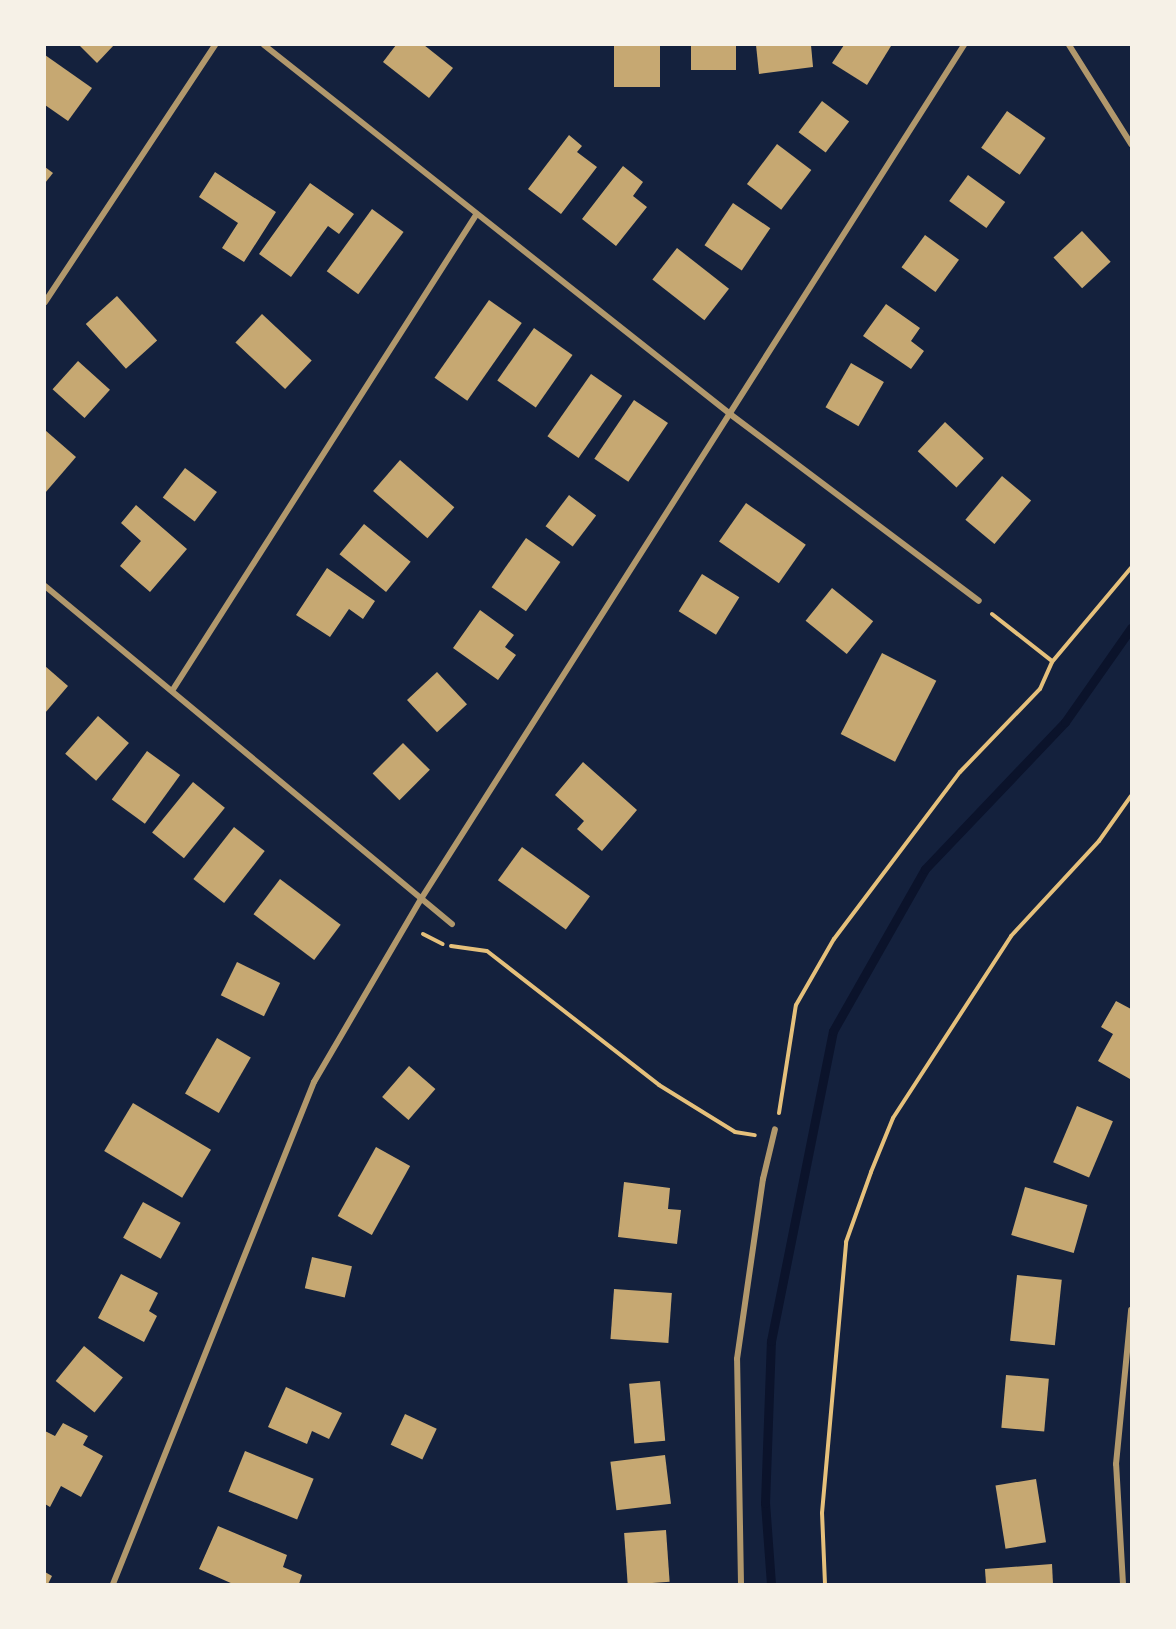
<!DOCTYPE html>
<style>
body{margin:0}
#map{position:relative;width:1176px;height:1629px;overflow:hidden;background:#14213d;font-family:"Asap Condensed",sans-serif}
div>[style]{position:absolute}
.stream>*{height:9px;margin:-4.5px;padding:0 4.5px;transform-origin:4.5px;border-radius:4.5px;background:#0b132b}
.building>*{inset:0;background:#c6a872;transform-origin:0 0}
.path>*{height:4px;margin:-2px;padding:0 2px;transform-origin:2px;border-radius:2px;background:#e5c07b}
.minor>*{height:6px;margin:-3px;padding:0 3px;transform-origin:3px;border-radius:3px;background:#b1986c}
span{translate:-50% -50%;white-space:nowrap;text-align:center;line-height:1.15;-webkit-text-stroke:5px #f6f1e7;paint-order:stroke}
.frame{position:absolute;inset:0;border:46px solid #f6f1e7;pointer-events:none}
</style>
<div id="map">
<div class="stream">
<i style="left:771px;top:1584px;width:81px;rotate:-94.2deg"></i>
<i style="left:765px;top:1503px;width:162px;rotate:-87.9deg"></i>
<i style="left:771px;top:1341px;width:316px;rotate:-78.7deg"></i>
<i style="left:833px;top:1031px;width:186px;rotate:-60.4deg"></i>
<i style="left:925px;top:869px;width:203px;rotate:-46.4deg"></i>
<i style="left:1065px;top:722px;width:115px;rotate:-54.9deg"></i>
</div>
<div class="building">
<i style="clip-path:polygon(79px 45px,114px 45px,97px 63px)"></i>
<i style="clip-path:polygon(396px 45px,424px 45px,453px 68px,429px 98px,383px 62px)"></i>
<i style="left:614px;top:45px;width:46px;height:42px"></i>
<i style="left:691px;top:45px;width:45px;height:25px"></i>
<i style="clip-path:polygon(756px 45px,811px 45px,813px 67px,759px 74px)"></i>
<i style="clip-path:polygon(844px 45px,889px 45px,891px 46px,867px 85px,832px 63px)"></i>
<i style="clip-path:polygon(45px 55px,92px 88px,68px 121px,45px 105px)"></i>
<i style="left:822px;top:101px;width:34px;height:39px;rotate:37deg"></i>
<i style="left:1007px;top:111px;width:47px;height:45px;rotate:35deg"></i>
<i style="clip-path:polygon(569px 135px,582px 146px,577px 152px,597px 167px,561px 214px,528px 189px)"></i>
<i style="left:777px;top:144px;width:43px;height:50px;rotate:37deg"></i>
<i style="clip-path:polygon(623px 166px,643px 182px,633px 196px,647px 207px,616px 246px,582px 219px)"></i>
<i style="clip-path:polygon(45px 167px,53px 173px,45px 183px)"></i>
<i style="clip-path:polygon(215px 172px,276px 212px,244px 262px,222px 248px,238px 223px,199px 197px)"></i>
<i style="left:968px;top:175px;width:46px;height:32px;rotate:36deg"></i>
<i style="clip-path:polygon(310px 183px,354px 214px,339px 234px,328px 226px,291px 277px,259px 254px)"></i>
<i style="left:733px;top:203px;width:45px;height:51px;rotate:34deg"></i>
<i style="left:372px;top:209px;width:39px;height:77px;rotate:36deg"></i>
<i style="left:1082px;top:231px;width:42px;height:39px;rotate:47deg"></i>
<i style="left:925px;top:235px;width:42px;height:40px;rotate:36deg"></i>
<i style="left:677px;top:248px;width:66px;height:40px;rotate:38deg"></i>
<i style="left:117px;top:296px;width:60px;height:42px;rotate:48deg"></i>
<i style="left:489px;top:300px;width:40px;height:95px;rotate:35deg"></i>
<i style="clip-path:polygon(886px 304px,920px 328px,911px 341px,924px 351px,911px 369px,863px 336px)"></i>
<i style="left:262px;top:314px;width:68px;height:39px;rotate:43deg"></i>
<i style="left:534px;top:328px;width:47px;height:64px;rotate:35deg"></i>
<i style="left:78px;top:361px;width:43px;height:38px;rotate:42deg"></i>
<i style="left:851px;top:363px;width:38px;height:51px;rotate:30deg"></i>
<i style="left:591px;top:374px;width:38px;height:76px;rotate:35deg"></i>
<i style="left:634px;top:400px;width:41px;height:71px;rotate:34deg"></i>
<i style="left:945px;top:422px;width:53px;height:40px;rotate:43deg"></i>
<i style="clip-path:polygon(45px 430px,76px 457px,45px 493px)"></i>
<i style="left:400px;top:460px;width:72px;height:41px;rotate:41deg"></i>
<i style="left:185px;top:468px;width:40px;height:37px;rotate:37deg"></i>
<i style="left:1002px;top:476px;width:38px;height:57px;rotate:40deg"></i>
<i style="left:569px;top:495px;width:34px;height:39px;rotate:37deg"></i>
<i style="left:746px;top:503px;width:73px;height:47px;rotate:35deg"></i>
<i style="clip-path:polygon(136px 505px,187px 549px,150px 592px,120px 566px,141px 541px,121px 523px)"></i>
<i style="left:364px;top:524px;width:60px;height:39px;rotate:39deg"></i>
<i style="left:526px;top:538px;width:42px;height:60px;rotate:35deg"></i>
<i style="clip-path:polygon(327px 568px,375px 601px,363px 619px,349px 609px,330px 637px,296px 615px)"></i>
<i style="left:702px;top:574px;width:44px;height:44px;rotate:32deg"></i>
<i style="left:832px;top:588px;width:53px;height:42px;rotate:39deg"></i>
<i style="clip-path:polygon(480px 610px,514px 635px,505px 647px,516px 655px,498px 680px,453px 648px)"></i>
<i style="left:882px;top:653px;width:61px;height:91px;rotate:27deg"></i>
<i style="clip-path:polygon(45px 666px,68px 686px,45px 713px)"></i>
<i style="left:437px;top:672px;width:44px;height:41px;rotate:47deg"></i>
<i style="left:98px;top:716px;width:41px;height:50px;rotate:41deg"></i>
<i style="left:403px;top:743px;width:38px;height:43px;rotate:45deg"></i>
<i style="left:147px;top:751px;width:41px;height:60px;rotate:36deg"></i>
<i style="clip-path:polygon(583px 762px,637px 810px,602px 851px,577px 829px,584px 821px,555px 795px)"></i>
<i style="left:193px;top:782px;width:41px;height:65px;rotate:39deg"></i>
<i style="left:234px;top:827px;width:39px;height:66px;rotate:38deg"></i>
<i style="left:522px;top:847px;width:84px;height:41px;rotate:36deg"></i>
<i style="left:280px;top:879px;width:76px;height:44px;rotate:37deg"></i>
<i style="left:237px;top:962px;width:48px;height:37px;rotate:26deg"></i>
<i style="clip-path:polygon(1116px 1001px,1131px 1009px,1130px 1079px,1098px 1061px,1113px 1034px,1101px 1027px)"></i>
<i style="left:217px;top:1038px;width:39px;height:64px;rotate:30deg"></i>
<i style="left:409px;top:1066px;width:35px;height:41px;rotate:41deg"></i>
<i style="left:133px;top:1103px;width:91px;height:56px;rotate:31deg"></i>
<i style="left:1077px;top:1106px;width:39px;height:61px;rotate:23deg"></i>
<i style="left:376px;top:1147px;width:39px;height:79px;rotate:29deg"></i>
<i style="clip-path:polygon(624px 1182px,670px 1188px,668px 1209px,681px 1210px,677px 1244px,618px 1237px)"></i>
<i style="left:1025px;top:1187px;width:65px;height:50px;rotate:16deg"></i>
<i style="left:143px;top:1202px;width:43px;height:41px;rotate:29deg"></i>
<i style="left:312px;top:1257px;width:41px;height:32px;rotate:13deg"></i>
<i style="clip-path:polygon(121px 1274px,158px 1293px,149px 1311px,157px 1316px,144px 1342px,98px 1318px)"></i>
<i style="left:1017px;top:1275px;width:45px;height:66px;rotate:6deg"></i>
<i style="left:614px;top:1289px;width:58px;height:50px;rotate:4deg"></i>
<i style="left:84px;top:1346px;width:50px;height:45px;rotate:39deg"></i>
<i style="left:1006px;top:1375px;width:43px;height:53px;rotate:5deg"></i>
<i style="left:660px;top:1381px;width:60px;height:31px;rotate:85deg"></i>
<i style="clip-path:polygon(286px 1387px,342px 1413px,329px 1439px,312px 1431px,307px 1444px,268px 1427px)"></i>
<i style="left:405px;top:1414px;width:35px;height:34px;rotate:25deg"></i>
<i style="clip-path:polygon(63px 1423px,88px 1436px,83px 1445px,103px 1456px,81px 1497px,61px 1486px,50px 1507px,45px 1504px,45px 1431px,55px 1436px)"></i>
<i style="left:245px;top:1451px;width:74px;height:44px;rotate:22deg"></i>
<i style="left:665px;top:1455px;width:49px;height:55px;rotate:83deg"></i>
<i style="left:1036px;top:1479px;width:64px;height:41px;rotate:81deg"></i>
<i style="clip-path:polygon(218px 1526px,287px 1555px,283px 1567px,302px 1575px,299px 1584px,233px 1584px,199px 1569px)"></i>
<i style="left:666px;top:1530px;width:52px;height:42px;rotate:86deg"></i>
<i style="clip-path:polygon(1052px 1564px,1053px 1584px,986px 1584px,985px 1569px)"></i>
<i style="clip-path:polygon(45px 1572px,52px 1576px,48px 1584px,45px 1584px)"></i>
</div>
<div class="path">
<i style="left:992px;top:614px;width:76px;rotate:38.1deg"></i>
<i style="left:423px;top:934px;width:22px;rotate:27deg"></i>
<i style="left:451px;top:946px;width:36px;rotate:8deg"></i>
<i style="left:487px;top:951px;width:218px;rotate:37.9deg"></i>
<i style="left:659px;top:1085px;width:89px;rotate:31.7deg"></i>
<i style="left:735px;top:1132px;width:20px;rotate:9deg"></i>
<i style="left:779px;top:1113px;width:109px;rotate:-81.1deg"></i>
<i style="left:796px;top:1005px;width:76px;rotate:-60.1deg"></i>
<i style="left:834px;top:939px;width:209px;rotate:-53deg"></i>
<i style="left:960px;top:772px;width:115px;rotate:-46.1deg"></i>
<i style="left:1040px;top:689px;width:30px;rotate:-66deg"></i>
<i style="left:1052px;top:662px;width:123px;rotate:-50deg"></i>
<i style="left:825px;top:1584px;width:71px;rotate:-92.4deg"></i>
<i style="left:822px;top:1513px;width:272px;rotate:-84.9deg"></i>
<i style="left:846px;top:1242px;width:74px;rotate:-70.3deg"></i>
<i style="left:871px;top:1172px;width:58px;rotate:-67.8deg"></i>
<i style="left:893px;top:1118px;width:217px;rotate:-57deg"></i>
<i style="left:1011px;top:936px;width:129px;rotate:-47.2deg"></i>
<i style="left:1099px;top:841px;width:55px;rotate:-54.6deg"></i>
</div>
<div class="minor">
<i style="left:264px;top:45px;width:594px;rotate:38.37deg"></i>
<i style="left:730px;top:414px;width:311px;rotate:36.9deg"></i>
<i style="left:1069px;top:45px;width:117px;rotate:57.9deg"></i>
<i style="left:45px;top:302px;width:308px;rotate:-56.5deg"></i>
<i style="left:45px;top:586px;width:529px;rotate:39.71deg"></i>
<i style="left:172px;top:691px;width:565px;rotate:-57.44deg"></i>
<i style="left:113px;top:1584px;width:541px;rotate:-68.18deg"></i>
<i style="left:314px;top:1082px;width:212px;rotate:-59.7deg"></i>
<i style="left:421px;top:899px;width:1012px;rotate:-57.55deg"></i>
<i style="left:741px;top:1584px;width:225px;rotate:-91deg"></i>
<i style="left:737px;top:1359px;width:182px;rotate:-81.8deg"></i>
<i style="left:763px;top:1179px;width:51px;rotate:-76.5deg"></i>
<i style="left:1123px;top:1584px;width:120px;rotate:-93.3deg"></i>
<i style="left:1116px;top:1464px;width:155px;rotate:-84.4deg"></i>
</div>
<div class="frame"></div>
</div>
